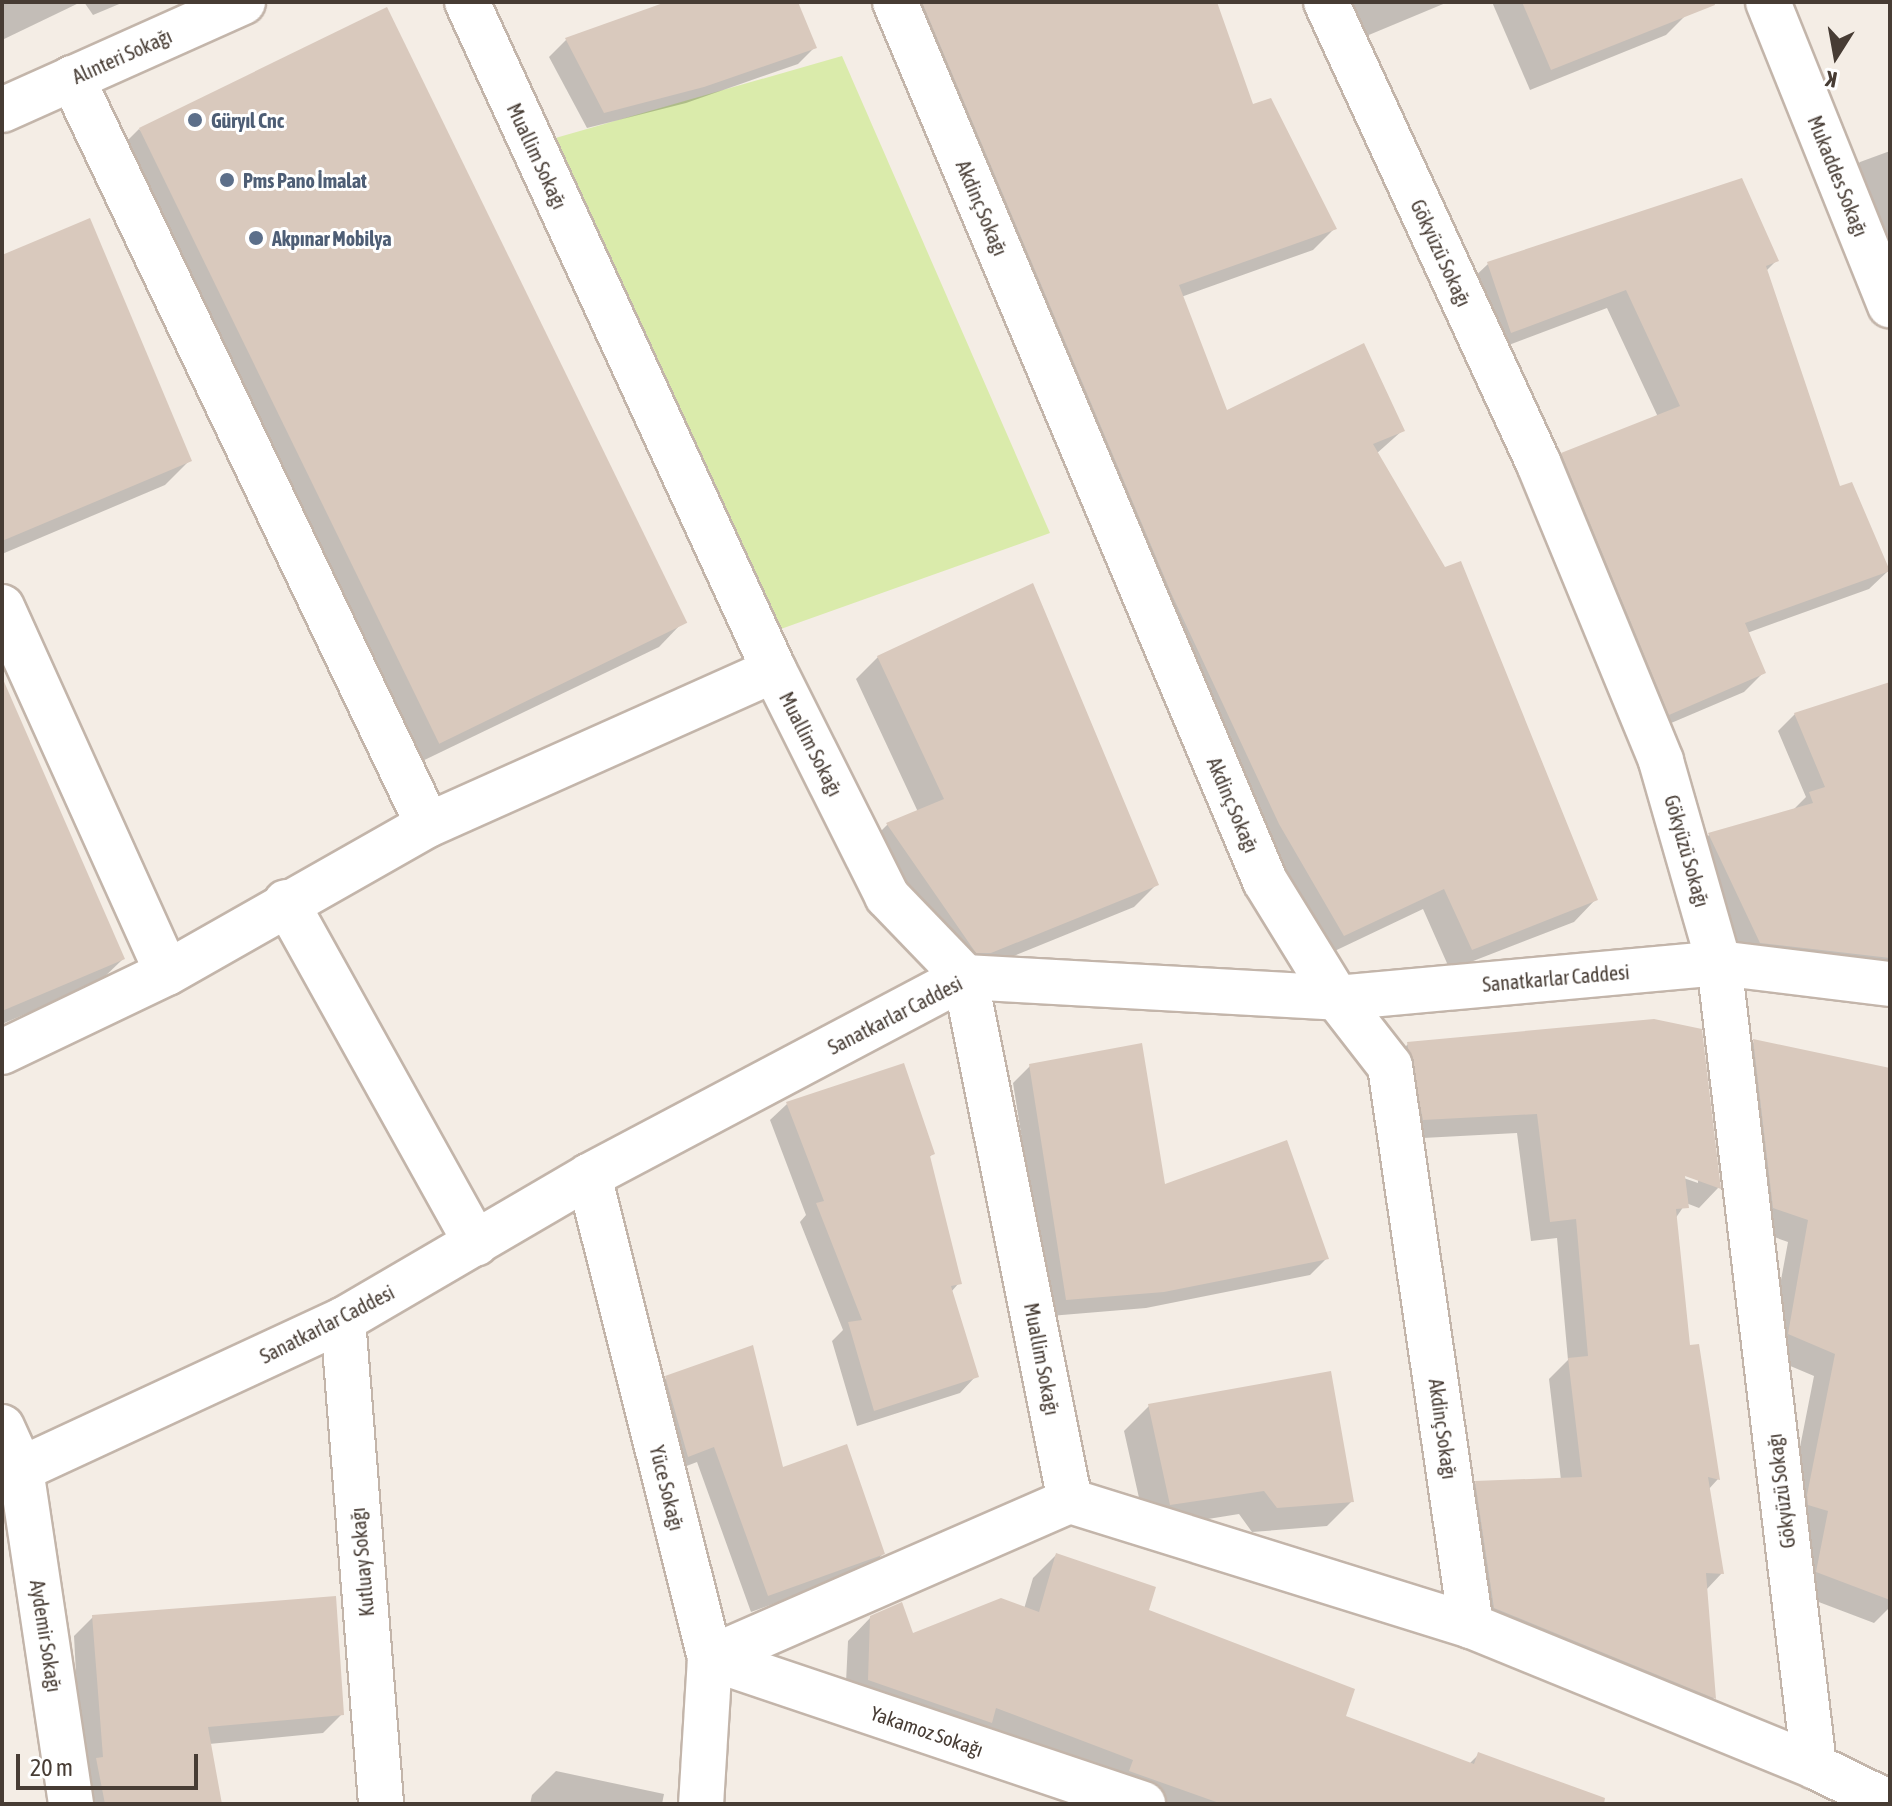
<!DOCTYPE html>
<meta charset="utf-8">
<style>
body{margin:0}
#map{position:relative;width:1892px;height:1806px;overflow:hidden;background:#f4ede5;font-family:"Asap Condensed",sans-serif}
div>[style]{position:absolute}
.green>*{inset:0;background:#daebab}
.shadow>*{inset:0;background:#0003}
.building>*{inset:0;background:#d9c9bd;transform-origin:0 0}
.roads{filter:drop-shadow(2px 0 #c3b5aa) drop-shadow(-2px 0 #c3b5aa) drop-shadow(0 2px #c3b5aa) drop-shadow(0 -2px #c3b5aa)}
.minor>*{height:44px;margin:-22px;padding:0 22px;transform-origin:22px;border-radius:22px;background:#fff}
.dots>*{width:22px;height:22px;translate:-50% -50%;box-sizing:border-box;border:4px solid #fff;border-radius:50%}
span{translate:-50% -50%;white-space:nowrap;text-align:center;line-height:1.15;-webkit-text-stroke:6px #fff;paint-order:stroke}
.street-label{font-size:20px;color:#473c34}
.service-label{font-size:20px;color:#4e5e75;font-weight:700}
.left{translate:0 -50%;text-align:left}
.frame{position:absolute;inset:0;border:4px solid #473c34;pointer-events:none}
.north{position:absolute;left:1796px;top:16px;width:80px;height:80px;-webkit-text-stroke:6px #fff;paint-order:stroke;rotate:191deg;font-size:22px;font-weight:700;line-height:32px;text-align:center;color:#473c34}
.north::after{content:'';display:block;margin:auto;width:28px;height:36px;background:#473c34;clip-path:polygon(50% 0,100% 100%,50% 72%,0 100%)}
.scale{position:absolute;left:16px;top:1754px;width:182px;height:36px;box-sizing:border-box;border:4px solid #473c34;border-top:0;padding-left:10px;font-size:24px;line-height:28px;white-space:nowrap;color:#473c34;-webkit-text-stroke:6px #fff;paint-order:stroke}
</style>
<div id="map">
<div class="green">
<i style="clip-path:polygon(842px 56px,1050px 533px,778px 630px,552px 139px)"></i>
</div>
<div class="shadow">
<i style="clip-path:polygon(2px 2px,81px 2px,2px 40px)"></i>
<i style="clip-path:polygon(84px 2px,124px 2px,93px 15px)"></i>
<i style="clip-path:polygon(683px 2px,796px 2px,815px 47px,798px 64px,686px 103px,587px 128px,549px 57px,566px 40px)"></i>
<i style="clip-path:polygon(889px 2px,1215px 2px,1252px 106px,1335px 228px,1313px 250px,1181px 297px,1225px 413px,1403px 430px,1376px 454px,1595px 900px,1574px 922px,1450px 970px,1423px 909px,1322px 957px)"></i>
<i style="clip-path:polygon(1338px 2px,1448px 2px,1352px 42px)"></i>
<i style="clip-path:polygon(1492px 2px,1682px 2px,1687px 14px,1666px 35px,1530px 90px)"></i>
<i style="clip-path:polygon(139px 129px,683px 622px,659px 647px,412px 766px,115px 153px)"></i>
<i style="clip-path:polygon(1890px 151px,1890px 304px,1843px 179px,1860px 162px)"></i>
<i style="clip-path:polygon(2px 257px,190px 460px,165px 485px,2px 554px)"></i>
<i style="clip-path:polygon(1776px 261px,1766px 271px,1839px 489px,1888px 571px,1869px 589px,1747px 633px,1763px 673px,1744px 692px,1650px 732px,1544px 473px,1562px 454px,1658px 417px,1607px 308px,1493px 351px,1469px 282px,1488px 264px)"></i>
<i style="clip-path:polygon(878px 657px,1157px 884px,1134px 907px,967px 975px,866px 846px,888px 824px,918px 812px,856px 679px)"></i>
<i style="clip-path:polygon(2px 682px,123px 959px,98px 983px,2px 1024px)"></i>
<i style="clip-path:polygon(1890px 684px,1890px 979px,1744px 959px,1692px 852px,1709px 835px,1792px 811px,1806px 797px,1778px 731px,1795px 714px)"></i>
<i style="clip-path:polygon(evenodd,1700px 1030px,1718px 1188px,1699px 1208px,1686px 1203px,1675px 1219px,1688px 1347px,1718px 1479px,1708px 1490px,1722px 1573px,1706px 1590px,1714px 1698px,1695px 1718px,1474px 1628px,1456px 1503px,1476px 1483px,1561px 1480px,1549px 1379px,1568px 1360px,1557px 1238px,1531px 1241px,1517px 1133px,1404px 1139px,1389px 1064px,1408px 1044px,1700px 1030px,1676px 1171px,1698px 1179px,1698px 1183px,1675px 1175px,1676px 1171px)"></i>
<i style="clip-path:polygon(1754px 1042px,1890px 1070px,1890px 1607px,1874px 1623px,1795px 1593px,1786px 1518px,1814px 1376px,1767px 1356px,1788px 1242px,1752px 1229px,1732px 1063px)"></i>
<i style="clip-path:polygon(903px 1066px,932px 1154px,929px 1158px,959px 1283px,951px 1292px,976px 1376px,960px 1393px,857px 1426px,832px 1341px,843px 1330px,800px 1222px,806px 1215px,770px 1120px,787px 1104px)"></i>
<i style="clip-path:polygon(1030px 1066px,1163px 1186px,1327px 1258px,1310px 1275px,1146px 1308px,1050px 1316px,1013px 1083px)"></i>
<i style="clip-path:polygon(666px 1378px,781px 1469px,883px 1554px,866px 1570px,751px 1612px,697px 1462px,671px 1472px,649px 1395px)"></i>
<i style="clip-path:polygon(1149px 1406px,1352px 1501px,1327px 1526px,1252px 1532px,1239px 1514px,1146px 1529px,1124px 1431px)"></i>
<i style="clip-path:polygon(1056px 1555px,1147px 1611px,1343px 1717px,1469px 1764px,1479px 1754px,1580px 1804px,1135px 1804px,845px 1703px,848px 1641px,871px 1617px,912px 1636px,1024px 1609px,1033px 1578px)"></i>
<i style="clip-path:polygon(93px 1617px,342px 1714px,323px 1733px,209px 1744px,220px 1804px,83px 1804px,74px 1636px)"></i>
<i style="clip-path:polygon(556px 1771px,664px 1794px,662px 1804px,530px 1804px,532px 1795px)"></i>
</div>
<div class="building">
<i style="clip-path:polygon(666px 2px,798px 2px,817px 48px,704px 87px,604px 113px,565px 38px)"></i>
<i style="clip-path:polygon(922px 2px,1217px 2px,1253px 104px,1271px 98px,1337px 229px,1179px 285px,1227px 410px,1364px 343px,1405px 431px,1373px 444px,1445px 567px,1461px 561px,1598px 900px,1472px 950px,1444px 889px,1344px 936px,1279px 824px,1172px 595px)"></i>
<i style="clip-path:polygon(1522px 2px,1714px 2px,1715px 5px,1551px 70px)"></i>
<i style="left:387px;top:7px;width:685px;height:276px;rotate:64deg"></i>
<i style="clip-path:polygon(1742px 178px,1779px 261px,1766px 266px,1840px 486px,1852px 482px,1890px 571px,1745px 623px,1766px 673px,1669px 715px,1561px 453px,1680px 406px,1626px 290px,1511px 333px,1487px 262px)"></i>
<i style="clip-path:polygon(90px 218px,192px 461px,2px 541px,2px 255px)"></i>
<i style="clip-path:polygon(1033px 583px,1159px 885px,991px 953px,976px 953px,886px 823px,944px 799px,877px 656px)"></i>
<i style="clip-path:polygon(2px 677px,125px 959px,2px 1011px)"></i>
<i style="clip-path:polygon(1890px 682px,1890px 958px,1760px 943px,1708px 833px,1813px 803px,1809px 792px,1825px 787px,1794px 713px)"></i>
<i style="clip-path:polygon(1654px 1019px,1702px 1029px,1721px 1189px,1685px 1176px,1689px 1208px,1676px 1209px,1690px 1345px,1699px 1344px,1720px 1480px,1708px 1477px,1724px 1574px,1706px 1573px,1716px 1699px,1494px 1608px,1475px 1481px,1582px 1477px,1568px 1358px,1588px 1356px,1576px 1219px,1550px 1222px,1537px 1114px,1423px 1120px,1408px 1048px,1407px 1042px)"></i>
<i style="clip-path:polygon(1753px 1039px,1890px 1068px,1890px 1600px,1816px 1572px,1828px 1511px,1808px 1505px,1807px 1495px,1835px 1354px,1788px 1334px,1808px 1220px,1773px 1208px)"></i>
<i style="clip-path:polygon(1142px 1043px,1165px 1184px,1287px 1140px,1329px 1259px,1164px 1292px,1066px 1300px,1029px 1064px)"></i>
<i style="clip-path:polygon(904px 1063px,935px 1154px,930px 1156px,962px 1284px,951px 1286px,979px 1377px,874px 1411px,848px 1322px,862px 1320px,816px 1203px,824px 1201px,786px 1102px)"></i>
<i style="clip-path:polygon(753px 1345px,783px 1467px,847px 1444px,885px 1554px,768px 1596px,714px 1447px,688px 1457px,665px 1376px)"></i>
<i style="clip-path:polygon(1331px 1371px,1354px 1502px,1277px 1508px,1264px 1491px,1170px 1505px,1148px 1404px)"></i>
<i style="clip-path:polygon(1056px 1553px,1156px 1587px,1149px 1610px,1355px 1689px,1346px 1716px,1474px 1764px,1478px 1752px,1605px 1798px,1604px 1804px,1222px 1804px,1129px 1771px,1133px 1760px,996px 1708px,992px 1723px,868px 1680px,870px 1616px,902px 1602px,913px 1633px,1001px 1598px,1039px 1612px)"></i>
<i style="clip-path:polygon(336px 1596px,344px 1715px,208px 1727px,222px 1804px,105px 1804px,96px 1758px,103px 1757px,92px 1615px)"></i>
</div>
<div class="roads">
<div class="minor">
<i style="left:467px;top:2px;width:735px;rotate:65.32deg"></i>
<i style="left:774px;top:670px;width:253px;rotate:63.4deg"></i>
<i style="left:887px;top:896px;width:112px;rotate:46.1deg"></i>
<i style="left:965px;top:977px;width:534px;rotate:78.67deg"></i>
<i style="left:895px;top:2px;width:954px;rotate:67.17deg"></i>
<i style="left:1265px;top:881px;width:137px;rotate:58.4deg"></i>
<i style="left:1337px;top:998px;width:86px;rotate:52.1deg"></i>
<i style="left:1390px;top:1066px;width:566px;rotate:81.77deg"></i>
<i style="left:1326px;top:2px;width:507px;rotate:65.26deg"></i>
<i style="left:1538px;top:462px;width:323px;rotate:67.6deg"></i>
<i style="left:1661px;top:761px;width:210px;rotate:74deg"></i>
<i style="left:1719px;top:963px;width:809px;rotate:83.25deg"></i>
<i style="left:1768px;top:2px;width:327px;rotate:68.1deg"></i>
<i style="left:72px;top:78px;width:827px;rotate:64.52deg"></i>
<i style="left:2px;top:110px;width:264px;rotate:-24.1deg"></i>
<i style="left:2px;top:607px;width:401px;rotate:65.7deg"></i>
<i style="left:286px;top:902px;width:391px;rotate:60.9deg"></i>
<i style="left:2px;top:1052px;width:183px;rotate:-25.6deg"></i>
<i style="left:167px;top:973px;width:300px;rotate:-29.6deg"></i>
<i style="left:428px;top:825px;width:379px;rotate:-24.1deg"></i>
<i style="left:589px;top:1176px;width:497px;rotate:75.9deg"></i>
<i style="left:710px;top:1658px;width:146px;rotate:93.5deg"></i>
<i style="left:343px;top:1320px;width:485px;rotate:85.5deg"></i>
<i style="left:2px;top:1427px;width:46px;rotate:65.7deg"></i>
<i style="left:21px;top:1469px;width:339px;rotate:81.5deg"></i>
<i style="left:2px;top:1478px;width:376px;rotate:-24.9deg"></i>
<i style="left:343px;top:1320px;width:285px;rotate:-30.3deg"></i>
<i style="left:589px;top:1176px;width:425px;rotate:-27.9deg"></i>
<i style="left:965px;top:977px;width:373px;rotate:3.2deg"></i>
<i style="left:1337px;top:998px;width:384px;rotate:-5.2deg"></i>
<i style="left:1719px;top:963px;width:172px;rotate:7deg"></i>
<i style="left:710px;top:1658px;width:393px;rotate:-23.6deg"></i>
<i style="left:1070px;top:1501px;width:420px;rotate:17.3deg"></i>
<i style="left:1471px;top:1626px;width:370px;rotate:22.2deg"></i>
<i style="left:1814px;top:1766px;width:85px;rotate:26deg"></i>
<i style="left:710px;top:1658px;width:457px;rotate:18.6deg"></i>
</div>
</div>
<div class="dots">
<i style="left:195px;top:120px;background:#5c6f8a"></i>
<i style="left:227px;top:180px;background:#5c6f8a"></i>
<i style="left:256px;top:238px;background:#5c6f8a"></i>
</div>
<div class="street-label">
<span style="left:122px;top:56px;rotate:-24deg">Alınteri Sokağı</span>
<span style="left:537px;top:156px;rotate:65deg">Muallim Sokağı</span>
<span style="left:1838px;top:176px;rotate:68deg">Mukaddes Sokağı</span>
<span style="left:982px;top:208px;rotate:67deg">Akdinç Sokağı</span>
<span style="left:1441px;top:253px;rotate:65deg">Gökyüzü Sokağı</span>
<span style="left:811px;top:744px;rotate:63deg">Muallim Sokağı</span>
<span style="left:1233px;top:805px;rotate:67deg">Akdinç Sokağı</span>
<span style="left:1687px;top:851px;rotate:74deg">Gökyüzü Sokağı</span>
<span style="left:1556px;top:978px;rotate:-5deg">Sanatkarlar Caddesi</span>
<span style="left:895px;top:1015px;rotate:-27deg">Sanatkarlar Caddesi</span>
<span style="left:327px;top:1324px;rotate:-27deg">Sanatkarlar Caddesi</span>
<span style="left:1042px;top:1359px;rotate:79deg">Muallim Sokağı</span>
<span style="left:1443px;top:1429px;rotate:82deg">Akdinç Sokağı</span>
<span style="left:667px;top:1488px;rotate:76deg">Yüce Sokağı</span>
<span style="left:1781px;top:1491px;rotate:-97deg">Gökyüzü Sokağı</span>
<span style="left:362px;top:1562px;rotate:-95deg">Kutluay Sokağı</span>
<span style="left:46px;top:1636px;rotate:81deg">Aydemir Sokağı</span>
<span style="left:927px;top:1731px;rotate:19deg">Yakamoz Sokağı</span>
</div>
<div class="service-label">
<span class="left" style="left:211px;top:120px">Güryıl Cnc</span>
<span class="left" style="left:243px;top:180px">Pms Pano İmalat</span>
<span class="left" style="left:272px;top:238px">Akpınar Mobilya</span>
</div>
<div class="frame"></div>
<div class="north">K</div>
<div class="scale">20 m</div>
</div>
